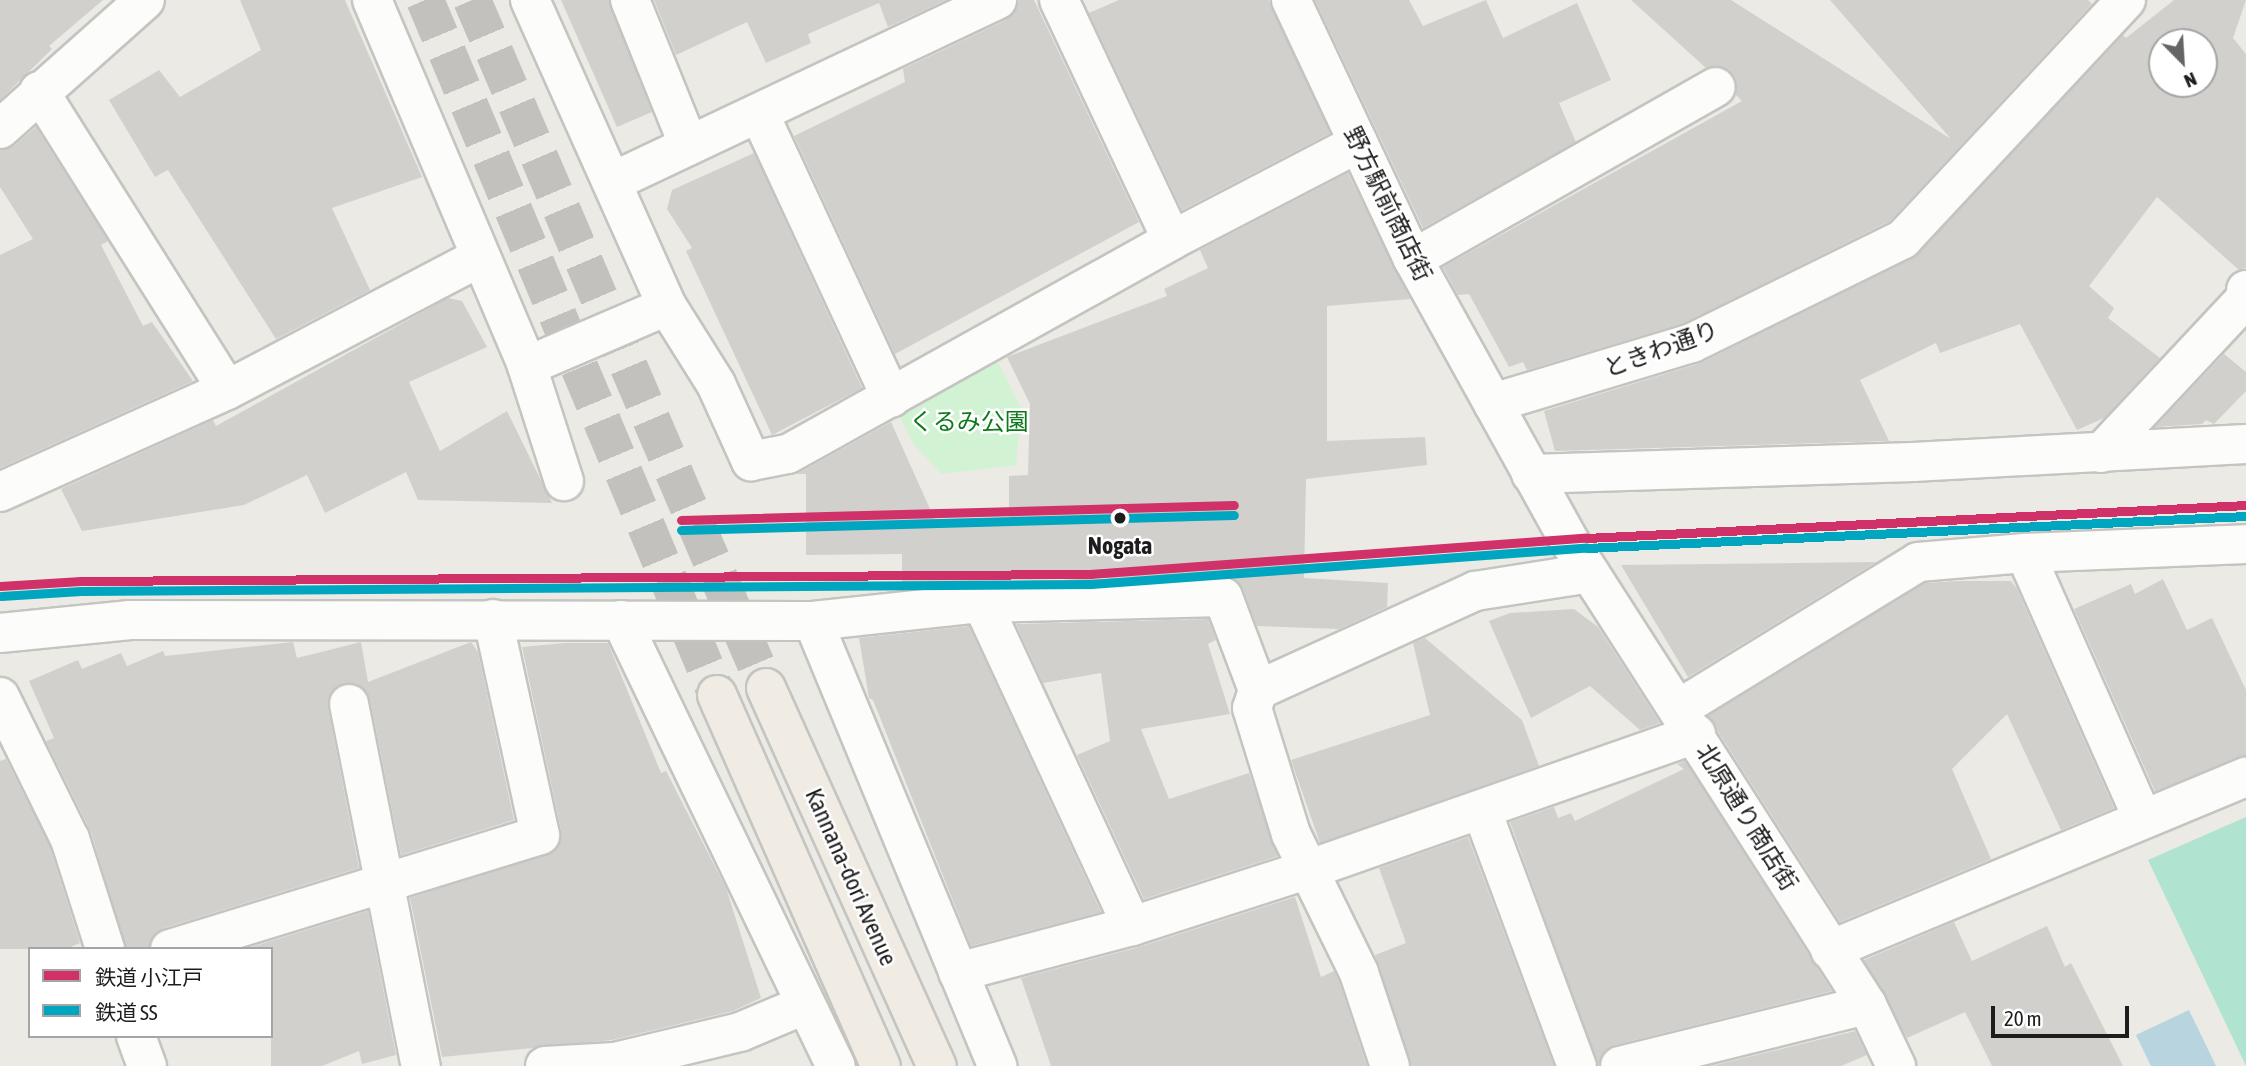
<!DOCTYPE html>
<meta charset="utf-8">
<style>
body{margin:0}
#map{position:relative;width:2246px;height:1066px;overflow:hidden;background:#ebeae5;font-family:"Asap Condensed","Noto Sans JP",sans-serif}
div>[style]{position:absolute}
.park>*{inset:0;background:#d2f2d4}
.pitch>*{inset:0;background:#b0e3d0}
.water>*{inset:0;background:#b8d4df}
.building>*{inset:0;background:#d2d0cc}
.major-tunnel>*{height:38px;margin-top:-19px;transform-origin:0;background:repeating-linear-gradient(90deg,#c2c1bd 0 38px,transparent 0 57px)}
.roads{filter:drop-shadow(2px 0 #c4c4c1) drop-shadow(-2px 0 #c4c4c1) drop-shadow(0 2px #c4c4c1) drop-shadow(0 -2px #c4c4c1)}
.minor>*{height:38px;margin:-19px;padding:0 19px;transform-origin:19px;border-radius:19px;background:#fcfcfb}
.major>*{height:38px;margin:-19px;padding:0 19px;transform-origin:19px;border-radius:19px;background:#f0ece3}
.rail-1>*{height:9px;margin:-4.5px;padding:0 4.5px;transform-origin:4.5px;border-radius:4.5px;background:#d13169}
.rail-2>*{height:9px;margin:-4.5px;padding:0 4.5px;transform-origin:4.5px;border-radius:4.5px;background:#00a6bf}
.dots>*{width:19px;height:19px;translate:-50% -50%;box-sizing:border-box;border:4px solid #fff;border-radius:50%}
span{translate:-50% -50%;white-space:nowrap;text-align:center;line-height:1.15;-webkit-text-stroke:5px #fff;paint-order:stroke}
.street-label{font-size:24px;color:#1d1d1d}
.park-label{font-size:24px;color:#0c791b}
.stop-label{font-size:24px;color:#1d1d1d;font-weight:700}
.legend{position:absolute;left:28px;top:947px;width:245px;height:91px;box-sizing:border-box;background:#fff;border:2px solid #a5a5a5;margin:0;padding:9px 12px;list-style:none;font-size:21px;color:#1d1d1d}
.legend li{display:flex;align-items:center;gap:14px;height:35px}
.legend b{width:35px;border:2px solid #a5a5a5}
.north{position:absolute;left:2148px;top:28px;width:70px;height:70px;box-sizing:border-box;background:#fff;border:2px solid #a5a5a5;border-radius:50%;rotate:156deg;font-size:19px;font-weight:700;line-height:28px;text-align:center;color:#1d1d1d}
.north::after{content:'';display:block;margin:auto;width:24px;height:32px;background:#656563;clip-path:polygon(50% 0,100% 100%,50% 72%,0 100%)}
.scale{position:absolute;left:1991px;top:1006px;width:138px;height:32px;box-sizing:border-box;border:4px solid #1d1d1d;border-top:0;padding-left:9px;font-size:21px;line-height:24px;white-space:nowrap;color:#1d1d1d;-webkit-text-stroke:5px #fff;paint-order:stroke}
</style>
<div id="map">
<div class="park">
<i style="clip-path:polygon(993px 352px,1021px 408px,1016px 465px,942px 474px,914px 445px,895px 408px)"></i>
</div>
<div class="pitch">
<i style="clip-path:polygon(2246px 817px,2246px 1066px,2148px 860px)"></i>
</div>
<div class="water">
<i style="clip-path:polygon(2189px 1010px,2216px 1066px,2151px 1066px,2136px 1035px)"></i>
</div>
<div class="building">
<i style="clip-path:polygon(0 0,103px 0,49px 46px,52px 49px,0 100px)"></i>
<i style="clip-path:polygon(240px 0,345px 0,422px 177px,332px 208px,370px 290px,276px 339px,168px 170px,155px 177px,109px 100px,159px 70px,180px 97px,261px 50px)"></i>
<i style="clip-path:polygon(561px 0,609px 0,652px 112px,617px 127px)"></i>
<i style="clip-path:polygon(654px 0,946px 0,888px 27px,879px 3px,808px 34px,811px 43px,766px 63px,747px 22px,676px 55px)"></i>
<i style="clip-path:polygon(1019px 0,1034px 0,1139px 222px,895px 354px,794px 136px,905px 82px,903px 69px,1006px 20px)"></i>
<i style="clip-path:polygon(1119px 0,1269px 0,1330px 133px,1182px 210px,1089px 13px)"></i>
<i style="clip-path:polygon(1315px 0,1409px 0,1423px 26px,1486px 0,1503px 38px,1577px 3px,1611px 80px,1559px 103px,1576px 142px,1423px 228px)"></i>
<i style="clip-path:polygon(1631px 0,1731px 0,1951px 139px,1830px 0,2088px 0,2092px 4px,1890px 221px,1684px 323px,1527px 370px,1523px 362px,1509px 367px,1469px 294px,1458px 295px,1443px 267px,1742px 101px,1736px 95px,1735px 77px,1728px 69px,1706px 68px)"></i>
<i style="clip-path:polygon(evenodd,2174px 0,2246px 0,2233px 38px,2246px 54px,2246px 268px,2239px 270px,2157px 197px,2089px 286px,2114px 308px,2108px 318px,2160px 358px,2104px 418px,2077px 430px,2020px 324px,1940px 353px,1936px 343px,1860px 380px,1889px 441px,1555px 451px,1544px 411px,1701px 363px,1913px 258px,2123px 35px,2126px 38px,2174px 0,2162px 42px,2204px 42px,2204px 84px,2162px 84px,2162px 42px)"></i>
<i style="clip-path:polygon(36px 127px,108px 241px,101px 245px,143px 326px,152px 322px,193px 381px,0 468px,0 255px,33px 239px,0 187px,0 150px,14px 146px)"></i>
<i style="clip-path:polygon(754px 153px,862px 388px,772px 435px,686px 251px,692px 248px,667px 209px,672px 190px)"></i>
<i style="clip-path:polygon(1348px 173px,1410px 299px,1327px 306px,1327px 441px,1425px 437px,1427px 465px,1306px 479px,1304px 578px,1388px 583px,1387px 607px,1339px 629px,1257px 626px,1243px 589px,1236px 579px,1223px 575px,981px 581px,902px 590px,902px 554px,806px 555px,806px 474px,797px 474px,891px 422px,935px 520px,1009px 518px,1009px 476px,1028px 475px,1030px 404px,1007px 357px,1167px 296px,1164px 289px,1208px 268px,1200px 250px)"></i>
<i style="clip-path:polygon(448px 298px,462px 301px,487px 347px,409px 382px,440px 451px,507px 411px,552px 503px,418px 500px,406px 472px,325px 513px,307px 475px,244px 505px,82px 531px,61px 489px,213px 420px,216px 426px)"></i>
<i style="clip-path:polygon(2224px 354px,2246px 372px,2246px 391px,2214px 424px,2206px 420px,2202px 424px,2155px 427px)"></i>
<i style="clip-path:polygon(1876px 562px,1688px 677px,1621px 565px)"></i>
<i style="clip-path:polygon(2163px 579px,2187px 630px,2212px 618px,2246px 690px,2246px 756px,2155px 791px,2074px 609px,2131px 584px,2135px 594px)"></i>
<i style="clip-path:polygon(1958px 581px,2011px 581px,2017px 589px,2114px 808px,2061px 830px,2007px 714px,1952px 769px,1991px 859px,1840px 922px,1708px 716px,1925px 583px)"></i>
<i style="clip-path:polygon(1574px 609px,1598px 627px,1660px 723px,1640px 730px,1590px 686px,1531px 718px,1489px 621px,1510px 613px)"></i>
<i style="clip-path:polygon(1208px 619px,1216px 640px,1208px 644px,1230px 714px,1141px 729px,1169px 799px,1249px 773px,1278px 856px,1144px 899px,1077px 755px,1110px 741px,1101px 673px,1043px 683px,1016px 624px)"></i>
<i style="clip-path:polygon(969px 626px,1101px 912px,971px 946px,873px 700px,869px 698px,859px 638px)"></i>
<i style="clip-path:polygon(1425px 638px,1522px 720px,1539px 766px,1320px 843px,1291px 760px,1430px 715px,1413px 643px)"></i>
<i style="clip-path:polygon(293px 642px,297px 658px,361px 642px,368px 682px,471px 642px,478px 652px,514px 820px,401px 855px,370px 700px,357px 684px,344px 683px,329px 696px,328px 708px,359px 868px,164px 928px,154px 935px,149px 949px,126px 949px,91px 832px,46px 741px,54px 738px,29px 681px,78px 660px,82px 669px,121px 653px,127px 666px,163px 651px,165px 656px)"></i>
<i style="clip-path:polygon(565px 643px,608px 643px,661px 773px,666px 771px,726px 888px,761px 998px,733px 1011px,612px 1040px,442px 1057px,410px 898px,556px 850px,561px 830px,522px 647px)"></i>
<i style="clip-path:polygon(6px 759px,50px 847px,80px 943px,66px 949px,0 949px,0 761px)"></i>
<i style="clip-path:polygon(1685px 761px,1832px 991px,1615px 1045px,1604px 1051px,1598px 1066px,1510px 822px,1554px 807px,1558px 818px,1571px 813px,1575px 821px,1684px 769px,1677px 764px)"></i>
<i style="clip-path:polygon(1468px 837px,1554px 1066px,1411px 1066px,1375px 955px,1406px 943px,1379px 868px)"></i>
<i style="clip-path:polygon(1295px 897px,1321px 977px,1334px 971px,1339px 981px,1367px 1066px,1051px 1066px,1021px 978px,1139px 947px)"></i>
<i style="clip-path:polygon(368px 911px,396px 1055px,362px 1064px,359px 1051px,322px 1066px,271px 1066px,271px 949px,245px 949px)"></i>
<i style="clip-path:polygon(1954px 922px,1972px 961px,2047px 926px,2065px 967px,2071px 963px,2123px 1066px,1992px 1066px,1965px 1012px,1907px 1038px,1864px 960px)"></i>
<i style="clip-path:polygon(1855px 1031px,1867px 1055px,1841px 1066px,1711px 1066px)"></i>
</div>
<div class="major-tunnel">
<i style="left:425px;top:0;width:754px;rotate:67.21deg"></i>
<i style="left:472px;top:0;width:748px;rotate:66.86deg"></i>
</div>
<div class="roads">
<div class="minor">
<i style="left:372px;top:0;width:397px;rotate:67deg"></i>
<i style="left:527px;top:366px;width:152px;rotate:-23.2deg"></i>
<i style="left:530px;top:0;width:335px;rotate:65.9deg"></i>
<i style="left:667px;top:306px;width:92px;rotate:57.9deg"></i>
<i style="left:716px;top:384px;width:85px;rotate:65.6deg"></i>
<i style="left:751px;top:461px;width:38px;rotate:-11deg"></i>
<i style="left:788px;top:454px;width:440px;rotate:-29.1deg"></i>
<i style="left:1172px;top:240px;width:210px;rotate:-27.5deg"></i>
<i style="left:630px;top:0;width:157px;rotate:68deg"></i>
<i style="left:1059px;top:0;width:265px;rotate:64.8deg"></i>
<i style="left:1291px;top:0;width:286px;rotate:64.8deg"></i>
<i style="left:1413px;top:259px;width:320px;rotate:61deg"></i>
<i style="left:1568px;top:539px;width:554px;rotate:57.31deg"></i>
<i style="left:1867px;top:1005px;width:68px;rotate:64.6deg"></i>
<i style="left:39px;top:91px;width:353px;rotate:57.8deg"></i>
<i style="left:759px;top:113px;width:314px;rotate:65.1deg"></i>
<i style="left:0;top:129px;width:194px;rotate:-41.7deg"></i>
<i style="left:612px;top:182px;width:426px;rotate:-25.3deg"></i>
<i style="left:1413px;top:259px;width:348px;rotate:-29.6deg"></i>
<i style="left:527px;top:366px;width:121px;rotate:72.2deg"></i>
<i style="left:1493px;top:403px;width:208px;rotate:-16.8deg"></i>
<i style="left:1692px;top:343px;width:235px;rotate:-26.2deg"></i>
<i style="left:1903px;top:239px;width:327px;rotate:-47deg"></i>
<i style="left:2101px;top:453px;width:212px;rotate:-46.9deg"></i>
<i style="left:2246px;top:298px;width:8px;rotate:-90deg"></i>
<i style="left:1531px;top:474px;width:382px;rotate:-1.8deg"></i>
<i style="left:1913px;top:462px;width:333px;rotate:-3.1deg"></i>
<i style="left:0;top:492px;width:249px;rotate:-24.2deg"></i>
<i style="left:227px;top:390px;width:284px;rotate:-27.7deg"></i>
<i style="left:2025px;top:553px;width:291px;rotate:66.1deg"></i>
<i style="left:982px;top:603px;width:356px;rotate:65.1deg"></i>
<i style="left:621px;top:620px;width:495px;rotate:64.3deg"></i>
<i style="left:813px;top:621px;width:482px;rotate:67.5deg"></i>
<i style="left:0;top:633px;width:131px;rotate:-5.7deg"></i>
<i style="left:130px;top:620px;width:683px;rotate:0.08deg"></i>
<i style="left:813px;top:621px;width:170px;rotate:-6.1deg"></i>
<i style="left:982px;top:603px;width:241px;rotate:-1.4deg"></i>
<i style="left:1223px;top:597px;width:99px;rotate:69.4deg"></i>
<i style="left:1258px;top:690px;width:19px;rotate:108deg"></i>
<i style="left:1252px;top:708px;width:132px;rotate:72.8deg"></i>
<i style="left:1291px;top:834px;width:155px;rotate:63.9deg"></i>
<i style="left:1359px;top:973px;width:98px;rotate:71.6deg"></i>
<i style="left:1258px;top:690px;width:239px;rotate:-24.5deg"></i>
<i style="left:1475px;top:591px;width:116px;rotate:-8.9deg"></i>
<i style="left:0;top:697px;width:158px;rotate:63.8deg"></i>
<i style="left:70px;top:839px;width:115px;rotate:72.3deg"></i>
<i style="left:349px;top:704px;width:369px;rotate:78.8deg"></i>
<i style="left:1680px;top:708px;width:279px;rotate:-31.5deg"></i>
<i style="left:1918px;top:562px;width:107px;rotate:-4.8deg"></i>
<i style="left:2025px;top:553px;width:221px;rotate:-2.3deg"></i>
<i style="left:1482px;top:811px;width:272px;rotate:69.6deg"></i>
<i style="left:170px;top:949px;width:387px;rotate:-17.1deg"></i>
<i style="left:540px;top:835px;width:221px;rotate:-102.3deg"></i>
<i style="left:1830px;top:950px;width:451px;rotate:-22.6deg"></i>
<i style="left:958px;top:972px;width:180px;rotate:-14.8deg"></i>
<i style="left:1132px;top:926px;width:187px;rotate:-17.8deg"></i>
<i style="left:1310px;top:869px;width:409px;rotate:-19.3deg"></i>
<i style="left:136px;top:1036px;width:32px;rotate:70deg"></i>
<i style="left:545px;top:1066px;width:70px;rotate:-3.3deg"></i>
<i style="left:615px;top:1062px;width:129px;rotate:-13.5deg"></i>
<i style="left:740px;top:1032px;width:69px;rotate:-22.9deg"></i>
<i style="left:1620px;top:1066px;width:254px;rotate:-13.9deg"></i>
</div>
<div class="major">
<i style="left:766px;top:688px;width:415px;rotate:65.7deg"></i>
<i style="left:717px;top:695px;width:406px;rotate:66.2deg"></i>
</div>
</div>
<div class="rail-1">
<i style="left:681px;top:520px;width:553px;rotate:-1.55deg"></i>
<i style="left:0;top:586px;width:81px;rotate:-3.5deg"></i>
<i style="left:81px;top:581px;width:1010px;rotate:-0.4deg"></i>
<i style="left:1091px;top:574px;width:496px;rotate:-4.2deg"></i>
<i style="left:1586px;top:538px;width:661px;rotate:-2.86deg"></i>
</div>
<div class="rail-2">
<i style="left:681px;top:530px;width:553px;rotate:-1.55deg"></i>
<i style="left:1px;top:596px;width:80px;rotate:-3.6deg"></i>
<i style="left:81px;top:591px;width:1010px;rotate:-0.4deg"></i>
<i style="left:1091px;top:584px;width:497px;rotate:-4.2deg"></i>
<i style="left:1587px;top:548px;width:660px;rotate:-2.78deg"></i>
</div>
<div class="dots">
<i style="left:1120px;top:518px;background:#1d1d1d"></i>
</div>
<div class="street-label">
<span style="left:1388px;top:204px;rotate:64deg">野方駅前商店街</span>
<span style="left:1661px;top:349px;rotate:-20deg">ときわ通り</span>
<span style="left:1747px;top:817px;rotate:58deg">北原通り商店街</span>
<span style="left:851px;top:877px;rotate:66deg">Kannana-dori Avenue</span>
</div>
<div class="park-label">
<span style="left:969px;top:422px">くるみ公園</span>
</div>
<div class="stop-label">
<span style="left:1120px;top:546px">Nogata</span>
</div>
<ul class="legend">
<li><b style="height:9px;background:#d13169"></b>鉄道 小江戸</li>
<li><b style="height:9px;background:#00a6bf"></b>鉄道 SS</li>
</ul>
<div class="north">N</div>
<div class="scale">20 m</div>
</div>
